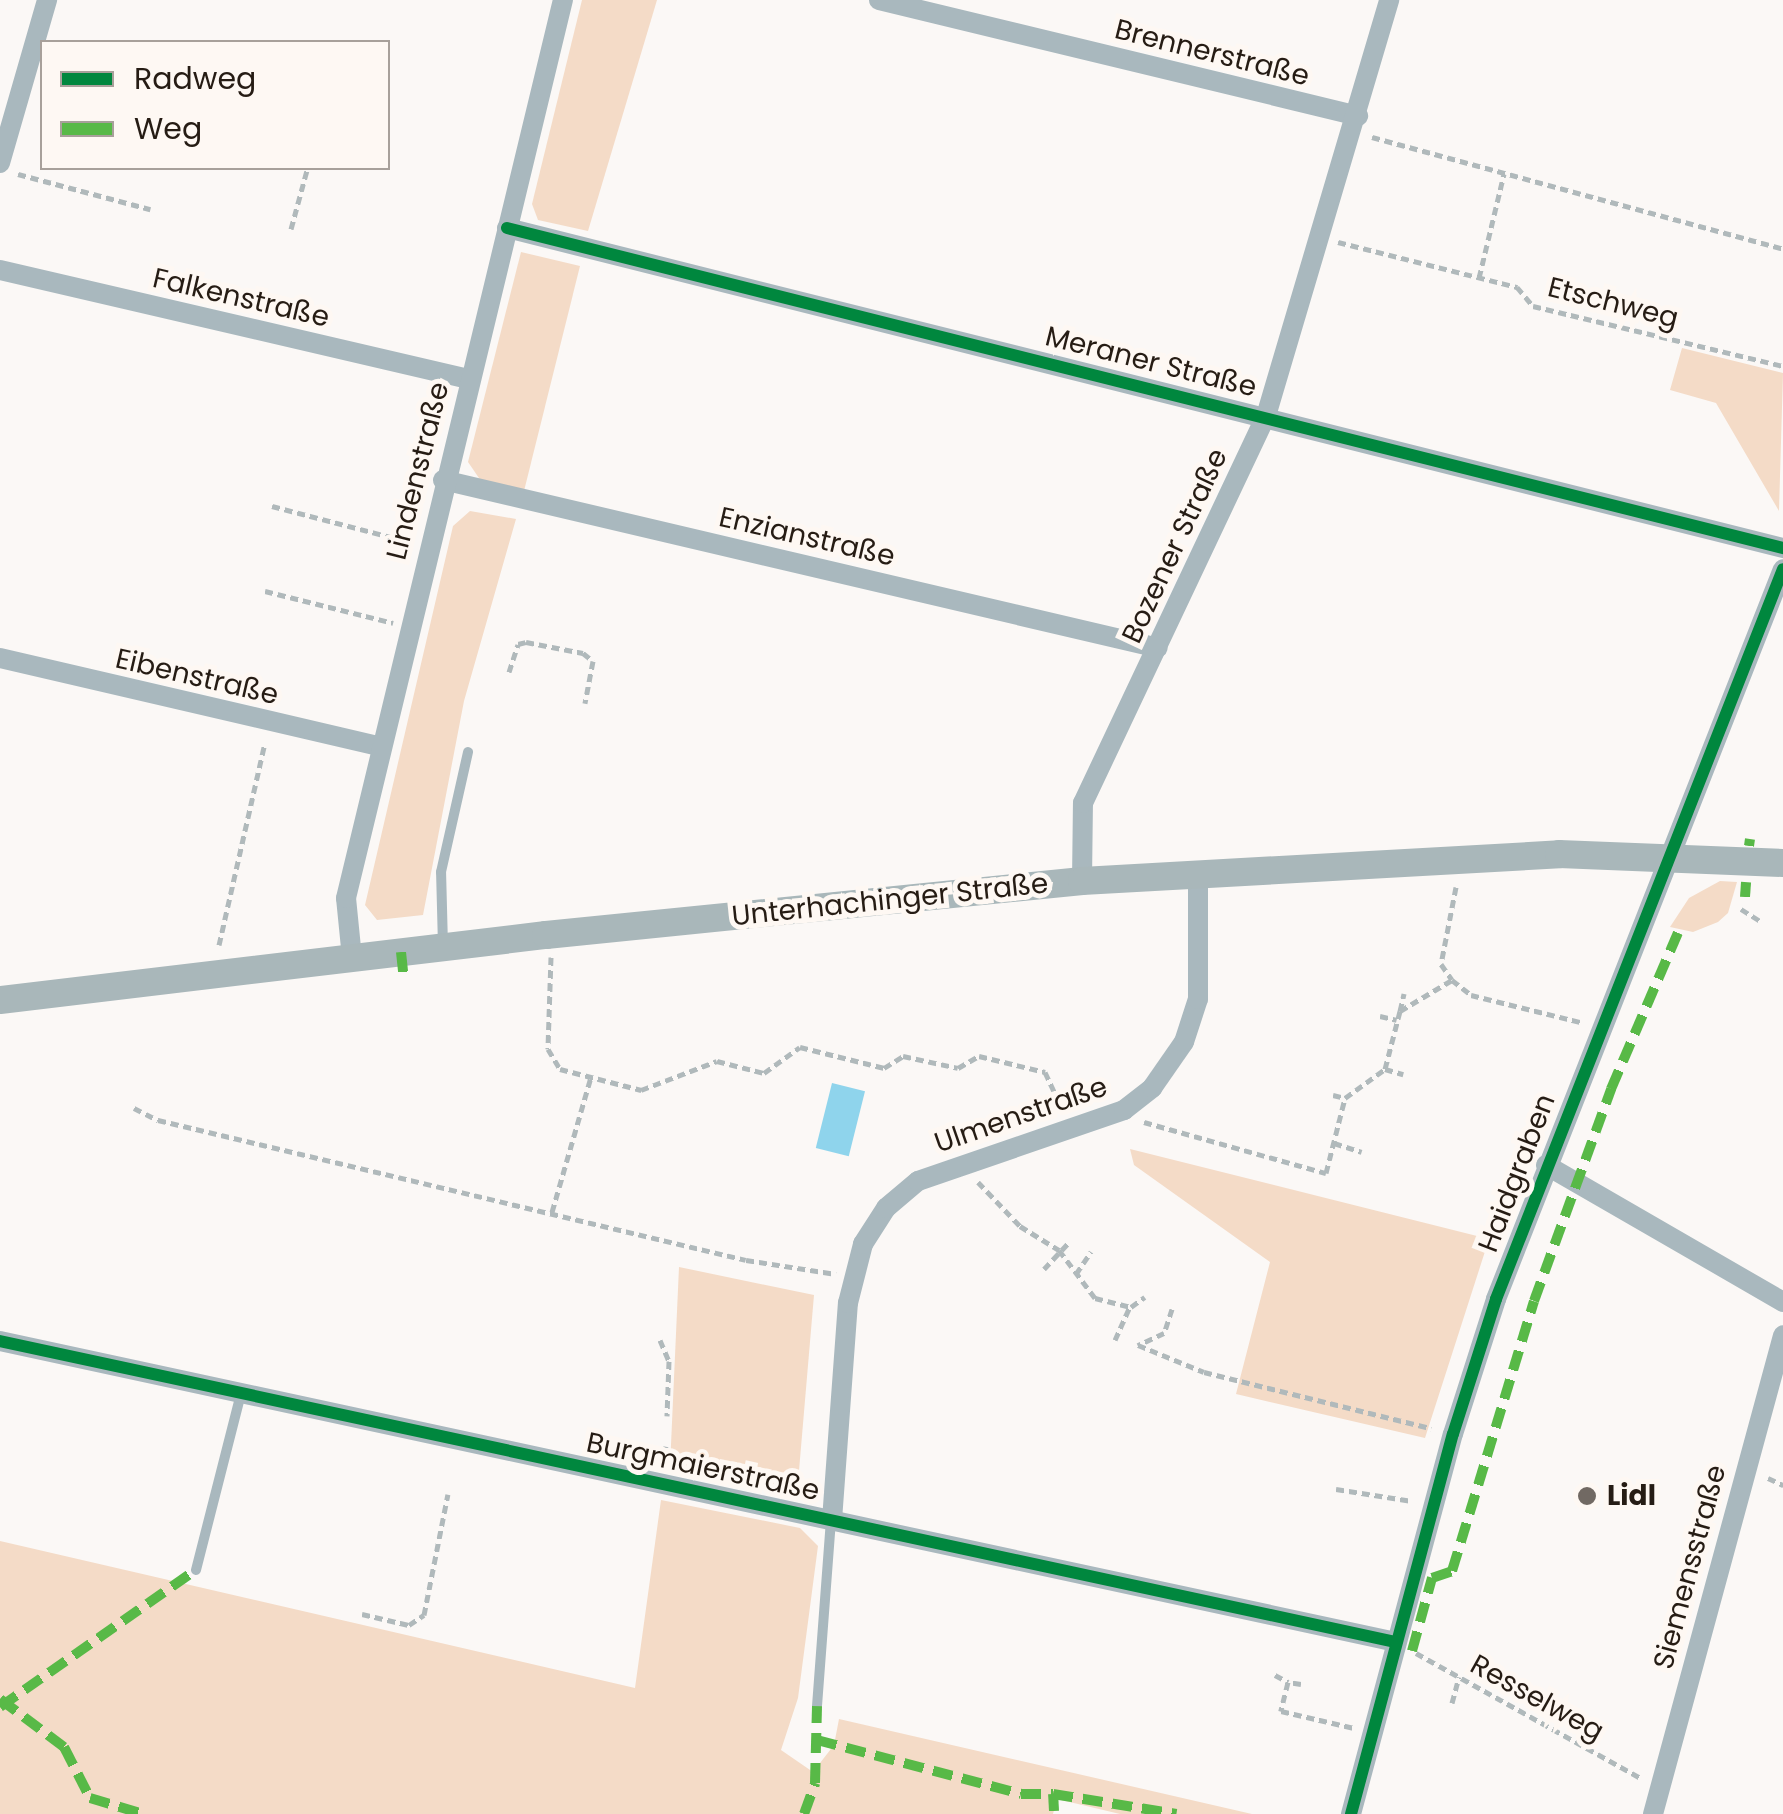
<!DOCTYPE html>
<meta charset="utf-8">
<style>
body{margin:0}
#map{position:relative;width:1783px;height:1814px;overflow:hidden;background:#fbf8f6;font-family:Poppins,sans-serif}
div>[style]{position:absolute}
.green>*{inset:0;background:#f4dbc7}
.water>*{inset:0;background:#8fd4ec;transform-origin:0 0}
.path>*{height:5px;margin-top:-2.5px;transform-origin:0;background:repeating-linear-gradient(90deg,#b0b9bb 0 8px,transparent 0 13px)}
.lane>*{height:10px;margin:-5px;padding:0 5px;transform-origin:5px;border-radius:5px;background:#a9b8be}
.street>*{height:20px;margin:-10px;padding:0 10px;transform-origin:10px;border-radius:10px;background:#a9b8be}
.secondary>*{height:28px;margin:-14px;padding:0 14px;transform-origin:14px;border-radius:14px;background:#a9b7ba}
.quiet>*{height:10px;margin-top:-5px;transform-origin:0;background:repeating-linear-gradient(90deg,#58b947 0 20px,transparent 0 30px)}
.cycleway>*{height:12px;margin:-6px;padding:0 6px;transform-origin:6px;border-radius:6px;background:#00873e}
.dots>*{width:28px;height:28px;translate:-50% -50%;box-sizing:border-box;border:5px solid #fef8f3;border-radius:50%}
span{translate:-50% -50%;white-space:nowrap;text-align:center;line-height:1.15;-webkit-text-stroke:10px #fef8f3;paint-order:stroke}
.street-label{font-size:28px;color:#261c14}
.poi-label{font-size:28px;color:#261c14;font-weight:700}
.left{translate:0 -50%;text-align:left}
.legend{position:absolute;left:40px;top:40px;width:350px;height:130px;box-sizing:border-box;background:#fef8f3;border:2px solid #a8a09a;margin:0;padding:12px 18px;list-style:none;font-size:30px;color:#261c14}
.legend li{display:flex;align-items:center;gap:20px;height:50px}
.legend b{width:50px;border:2px solid #a8a09a}
</style>
<div id="map">
<div class="green">
<i style="clip-path:polygon(582px 0,657px 0,588px 231px,538px 220px,532px 204px)"></i>
<i style="clip-path:polygon(521px 252px,580px 266px,524px 491px,481px 481px,468px 462px)"></i>
<i style="clip-path:polygon(1682px 348px,1783px 373px,1779px 511px,1716px 403px,1670px 390px)"></i>
<i style="clip-path:polygon(470px 511px,516px 519px,464px 701px,423px 915px,377px 920px,365px 905px,453px 526px)"></i>
<i style="clip-path:polygon(1720px 881px,1737px 882px,1728px 913px,1718px 922px,1693px 932px,1670px 927px,1689px 898px)"></i>
<i style="clip-path:polygon(1130px 1149px,1489px 1239px,1425px 1438px,1236px 1394px,1270px 1262px,1134px 1165px)"></i>
<i style="clip-path:polygon(679px 1267px,814px 1295px,797px 1494px,670px 1467px)"></i>
<i style="clip-path:polygon(661px 1500px,800px 1528px,818px 1546px,798px 1698px,781px 1750px,813px 1772px,834px 1745px,839px 1719px,1252px 1814px,1120px 1814px,1057px 1799px,1053px 1814px,0 1814px,0 1541px,635px 1688px)"></i>
</div>
<div class="water">
<i style="left:832px;top:1083px;width:34px;height:67px;rotate:14deg"></i>
</div>
<div class="path">
<i style="left:1372px;top:137px;width:426px;rotate:15.2deg"></i>
<i style="left:18px;top:174px;width:137px;rotate:14.9deg"></i>
<i style="left:291px;top:229px;width:61px;rotate:-74.8deg"></i>
<i style="left:1338px;top:242px;width:185px;rotate:14.1deg"></i>
<i style="left:1517px;top:287px;width:25px;rotate:50deg"></i>
<i style="left:1533px;top:306px;width:257px;rotate:13.5deg"></i>
<i style="left:1479px;top:278px;width:107px;rotate:-76.5deg"></i>
<i style="left:272px;top:506px;width:143px;rotate:14.6deg"></i>
<i style="left:265px;top:591px;width:132px;rotate:14deg"></i>
<i style="left:509px;top:672px;width:29px;rotate:-72deg"></i>
<i style="left:518px;top:644px;width:8px;rotate:-14deg"></i>
<i style="left:526px;top:642px;width:58px;rotate:10.9deg"></i>
<i style="left:583px;top:653px;width:13px;rotate:39deg"></i>
<i style="left:593px;top:661px;width:43px;rotate:100.8deg"></i>
<i style="left:1456px;top:887px;width:78px;rotate:101deg"></i>
<i style="left:1441px;top:964px;width:19px;rotate:55deg"></i>
<i style="left:1452px;top:980px;width:24px;rotate:38deg"></i>
<i style="left:1471px;top:995px;width:116px;rotate:13.9deg"></i>
<i style="left:1741px;top:909px;width:25px;rotate:32deg"></i>
<i style="left:219px;top:945px;width:207px;rotate:-77.2deg"></i>
<i style="left:551px;top:957px;width:92px;rotate:91.9deg"></i>
<i style="left:548px;top:1049px;width:23px;rotate:59deg"></i>
<i style="left:560px;top:1069px;width:84px;rotate:14.5deg"></i>
<i style="left:641px;top:1090px;width:81px;rotate:-20.9deg"></i>
<i style="left:717px;top:1061px;width:49px;rotate:14.3deg"></i>
<i style="left:764px;top:1073px;width:44px;rotate:-35.8deg"></i>
<i style="left:800px;top:1047px;width:87px;rotate:14deg"></i>
<i style="left:884px;top:1068px;width:22px;rotate:-32deg"></i>
<i style="left:903px;top:1056px;width:56px;rotate:12.3deg"></i>
<i style="left:958px;top:1068px;width:24px;rotate:-30deg"></i>
<i style="left:979px;top:1056px;width:68px;rotate:13.6deg"></i>
<i style="left:1045px;top:1072px;width:38px;rotate:65deg"></i>
<i style="left:1400px;top:1011px;width:18px;rotate:-77deg"></i>
<i style="left:1380px;top:1016px;width:17px;rotate:13deg"></i>
<i style="left:1385px;top:1069px;width:19px;rotate:16deg"></i>
<i style="left:1333px;top:1095px;width:12px;rotate:14deg"></i>
<i style="left:134px;top:1108px;width:27px;rotate:27deg"></i>
<i style="left:158px;top:1120px;width:604px;rotate:13.39deg"></i>
<i style="left:746px;top:1260px;width:91px;rotate:8.8deg"></i>
<i style="left:1144px;top:1122px;width:189px;rotate:15.7deg"></i>
<i style="left:1326px;top:1173px;width:77px;rotate:-75.8deg"></i>
<i style="left:1345px;top:1098px;width:49px;rotate:-35.9deg"></i>
<i style="left:1385px;top:1069px;width:60px;rotate:-75.5deg"></i>
<i style="left:1400px;top:1011px;width:61px;rotate:-30.8deg"></i>
<i style="left:1334px;top:1143px;width:29px;rotate:18deg"></i>
<i style="left:978px;top:1182px;width:61px;rotate:46.3deg"></i>
<i style="left:1020px;top:1226px;width:46px;rotate:31.6deg"></i>
<i style="left:1059px;top:1250px;width:60px;rotate:53.1deg"></i>
<i style="left:1095px;top:1298px;width:37px;rotate:14deg"></i>
<i style="left:1131px;top:1307px;width:17px;rotate:-36deg"></i>
<i style="left:552px;top:1212px;width:141px;rotate:-73.9deg"></i>
<i style="left:1044px;top:1269px;width:38px;rotate:-47deg"></i>
<i style="left:1076px;top:1274px;width:27px;rotate:-56deg"></i>
<i style="left:1172px;top:1309px;width:25px;rotate:108deg"></i>
<i style="left:1164px;top:1333px;width:29px;rotate:155deg"></i>
<i style="left:1138px;top:1345px;width:71px;rotate:22.2deg"></i>
<i style="left:1204px;top:1372px;width:234px;rotate:13.9deg"></i>
<i style="left:660px;top:1340px;width:23px;rotate:67deg"></i>
<i style="left:669px;top:1361px;width:55px;rotate:92.1deg"></i>
<i style="left:1115px;top:1340px;width:36px;rotate:-66deg"></i>
<i style="left:663px;top:1460px;width:14px;rotate:-78deg"></i>
<i style="left:1768px;top:1478px;width:17px;rotate:25deg"></i>
<i style="left:1336px;top:1489px;width:77px;rotate:9deg"></i>
<i style="left:362px;top:1614px;width:48px;rotate:13.2deg"></i>
<i style="left:409px;top:1625px;width:18px;rotate:-34deg"></i>
<i style="left:424px;top:1615px;width:123px;rotate:-78.8deg"></i>
<i style="left:1416px;top:1653px;width:259px;rotate:29.1deg"></i>
<i style="left:1275px;top:1675px;width:15px;rotate:28deg"></i>
<i style="left:1301px;top:1684px;width:13px;rotate:-171deg"></i>
<i style="left:1288px;top:1682px;width:30px;rotate:104deg"></i>
<i style="left:1281px;top:1711px;width:75px;rotate:13.1deg"></i>
<i style="left:1452px;top:1703px;width:27px;rotate:-75deg"></i>
</div>
<div class="lane">
<i style="left:443px;top:946px;width:74px;rotate:-91.5deg"></i>
<i style="left:441px;top:872px;width:123px;rotate:-77.3deg"></i>
<i style="left:196px;top:1570px;width:183px;rotate:-75.7deg"></i>
<i style="left:817px;top:1706px;width:186px;rotate:-85.7deg"></i>
</div>
<div class="street">
<i style="left:879px;top:0;width:493px;rotate:13.6deg"></i>
<i style="left:0;top:163px;width:170px;rotate:-73.9deg"></i>
<i style="left:507px;top:228px;width:1316px;rotate:14.08deg"></i>
<i style="left:0;top:270px;width:481px;rotate:13.1deg"></i>
<i style="left:443px;top:480px;width:734px;rotate:13.22deg"></i>
<i style="left:0;top:658px;width:391px;rotate:13.1deg"></i>
<i style="left:1082px;top:881px;width:78px;rotate:-89.3deg"></i>
<i style="left:1083px;top:803px;width:428px;rotate:-64.7deg"></i>
<i style="left:1266px;top:416px;width:434px;rotate:-73.5deg"></i>
<i style="left:352px;top:958px;width:60px;rotate:-95.7deg"></i>
<i style="left:346px;top:898px;width:924px;rotate:-76.42deg"></i>
<i style="left:1546px;top:1165px;width:274px;rotate:30deg"></i>
<i style="left:0;top:1341px;width:1428px;rotate:12.17deg"></i>
<i style="left:832px;top:1520px;width:218px;rotate:-85.8deg"></i>
<i style="left:848px;top:1303px;width:61px;rotate:-75.7deg"></i>
<i style="left:863px;top:1244px;width:43px;rotate:-57.4deg"></i>
<i style="left:886px;top:1208px;width:42px;rotate:-40.2deg"></i>
<i style="left:918px;top:1181px;width:218px;rotate:-19deg"></i>
<i style="left:1124px;top:1110px;width:36px;rotate:-38deg"></i>
<i style="left:1152px;top:1088px;width:56px;rotate:-55.2deg"></i>
<i style="left:1184px;top:1042px;width:45px;rotate:-72deg"></i>
<i style="left:1198px;top:999px;width:126px;rotate:-90deg"></i>
<i style="left:1351px;top:1814px;width:393px;rotate:-75deg"></i>
<i style="left:1453px;top:1434px;width:142px;rotate:-72.3deg"></i>
<i style="left:1496px;top:1299px;width:784px;rotate:-68.54deg"></i>
<i style="left:1653px;top:1814px;width:496px;rotate:-74.8deg"></i>
</div>
<div class="secondary">
<i style="left:0;top:1000px;width:550px;rotate:-6.79deg"></i>
<i style="left:546px;top:935px;width:539px;rotate:-5.75deg"></i>
<i style="left:1082px;top:881px;width:478px;rotate:-3.2deg"></i>
<i style="left:1559px;top:854px;width:224px;rotate:2.3deg"></i>
</div>
<div class="quiet">
<i style="left:1749px;top:846px;width:7px;rotate:-82deg"></i>
<i style="left:1745px;top:897px;width:15px;rotate:-86deg"></i>
<i style="left:401px;top:952px;width:29px;rotate:84deg"></i>
<i style="left:1412px;top:1651px;width:76px;rotate:-74.7deg"></i>
<i style="left:1432px;top:1578px;width:21px;rotate:-19deg"></i>
<i style="left:1452px;top:1571px;width:282px;rotate:-73.1deg"></i>
<i style="left:1534px;top:1301px;width:226px;rotate:-70deg"></i>
<i style="left:1611px;top:1089px;width:170px;rotate:-66.8deg"></i>
<i style="left:0;top:1699px;width:80px;rotate:36.9deg"></i>
<i style="left:64px;top:1747px;width:57px;rotate:63deg"></i>
<i style="left:90px;top:1798px;width:55px;rotate:16.8deg"></i>
<i style="left:0;top:1707px;width:239px;rotate:-35deg"></i>
<i style="left:817px;top:1740px;width:211px;rotate:14.8deg"></i>
<i style="left:1021px;top:1794px;width:32px"></i>
<i style="left:1054px;top:1811px;width:17px;rotate:-93deg"></i>
<i style="left:1053px;top:1794px;width:125px;rotate:9.2deg"></i>
<i style="left:804px;top:1814px;width:33px;rotate:-70deg"></i>
<i style="left:815px;top:1783px;width:77px;rotate:-88.5deg"></i>
</div>
<div class="cycleway">
<i style="left:507px;top:228px;width:1316px;rotate:14.08deg"></i>
<i style="left:0;top:1341px;width:1428px;rotate:12.17deg"></i>
<i style="left:1351px;top:1814px;width:393px;rotate:-75deg"></i>
<i style="left:1453px;top:1434px;width:142px;rotate:-72.3deg"></i>
<i style="left:1496px;top:1299px;width:784px;rotate:-68.54deg"></i>
</div>
<div class="dots">
<i style="left:1587px;top:1496px;background:#716963"></i>
</div>
<div class="street-label">
<span style="left:1212px;top:53px;rotate:14deg">Brennerstraße</span>
<span style="left:241px;top:298px;rotate:13deg">Falkenstraße</span>
<span style="left:1613px;top:303px;rotate:14deg">Etschweg</span>
<span style="left:1151px;top:362px;rotate:14deg">Meraner Straße</span>
<span style="left:418px;top:471px;rotate:-76deg">Lindenstraße</span>
<span style="left:807px;top:537px;rotate:13deg">Enzianstraße</span>
<span style="left:1175px;top:546px;rotate:-65deg">Bozener Straße</span>
<span style="left:197px;top:677px;rotate:13deg">Eibenstraße</span>
<span style="left:890px;top:900px;rotate:-6deg">Unterhachinger Straße</span>
<span style="left:1021px;top:1115px;rotate:-19deg">Ulmenstraße</span>
<span style="left:1517px;top:1173px;rotate:-69deg">Haidgraben</span>
<span style="left:703px;top:1467px;rotate:12deg">Burgmaierstraße</span>
<span style="left:1690px;top:1567px;rotate:-75deg">Siemensstraße</span>
<span style="left:1537px;top:1698px;rotate:29deg">Resselweg</span>
</div>
<div class="poi-label">
<span class="left" style="left:1607px;top:1496px">Lidl</span>
</div>
<ul class="legend">
<li><b style="height:12px;background:#00873e"></b>Radweg</li>
<li><b style="height:12px;background:#58b947"></b>Weg</li>
</ul>
</div>
